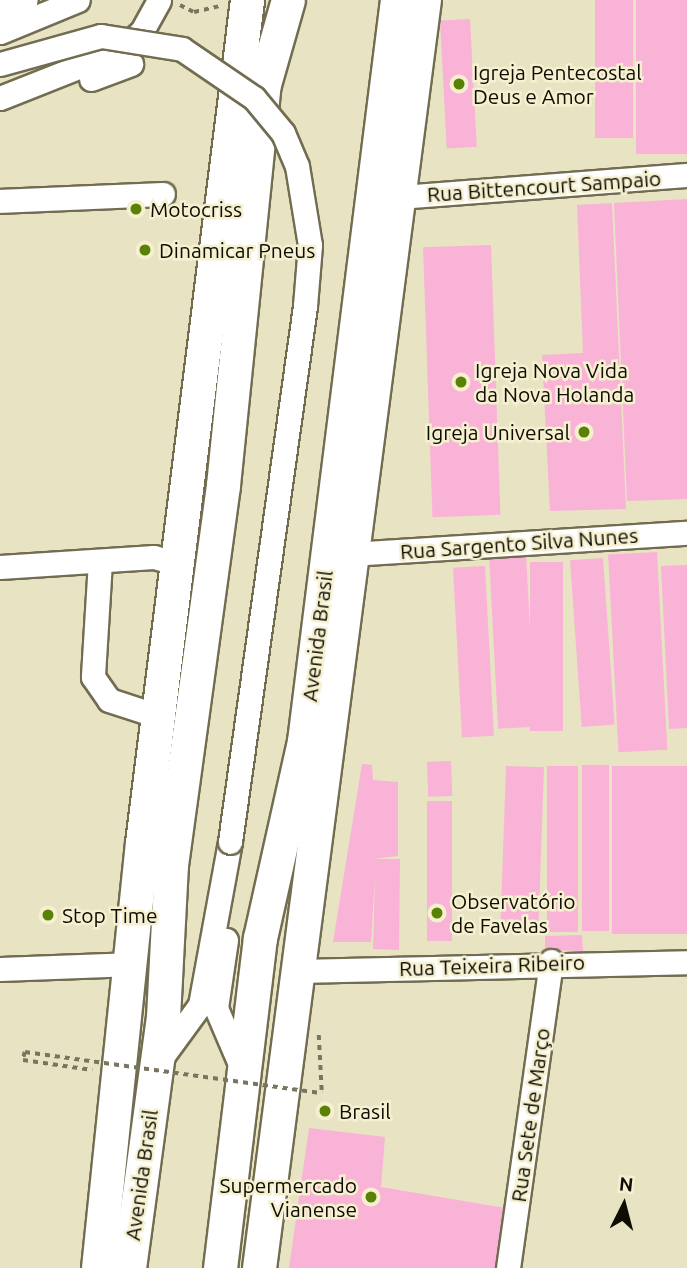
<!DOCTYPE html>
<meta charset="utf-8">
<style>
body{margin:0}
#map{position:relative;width:687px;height:1268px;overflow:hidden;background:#e8e3c3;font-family:Ubuntu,sans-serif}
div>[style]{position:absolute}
.building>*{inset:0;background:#f9b3d7;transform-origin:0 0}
.path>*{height:3.5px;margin-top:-1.75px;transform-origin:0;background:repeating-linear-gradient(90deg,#797561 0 5px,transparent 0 10px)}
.roads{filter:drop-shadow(2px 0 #726d51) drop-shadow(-2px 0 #726d51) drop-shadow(0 2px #726d51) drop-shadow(0 -2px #726d51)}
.minor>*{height:23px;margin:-11.5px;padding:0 11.5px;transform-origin:11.5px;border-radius:11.5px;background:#fff}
.highway>*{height:33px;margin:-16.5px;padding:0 16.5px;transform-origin:16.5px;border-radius:16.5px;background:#fff}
.path-bridge>*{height:3.5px;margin-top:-1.75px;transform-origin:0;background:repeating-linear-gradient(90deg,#797561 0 5px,transparent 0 10px)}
.bridges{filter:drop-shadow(2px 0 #726d51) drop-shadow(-2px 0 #726d51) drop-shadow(0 2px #726d51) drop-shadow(0 -2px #726d51)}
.minor-bridge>*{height:23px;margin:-11.5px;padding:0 11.5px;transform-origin:11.5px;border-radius:11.5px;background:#fff}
.dots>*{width:19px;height:19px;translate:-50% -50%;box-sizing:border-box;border:4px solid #f5f0d0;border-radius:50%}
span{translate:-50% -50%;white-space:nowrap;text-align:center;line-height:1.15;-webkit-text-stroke:5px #f5f0d0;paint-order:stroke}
.poi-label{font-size:21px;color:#0e0c03}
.left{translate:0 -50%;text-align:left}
.right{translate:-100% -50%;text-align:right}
.street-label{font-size:21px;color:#0e0c03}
.north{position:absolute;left:589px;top:1170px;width:70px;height:70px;-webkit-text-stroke:5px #f5f0d0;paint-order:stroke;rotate:6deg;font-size:19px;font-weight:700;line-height:28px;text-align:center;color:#0e0c03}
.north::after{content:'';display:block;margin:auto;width:24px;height:32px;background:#0e0c03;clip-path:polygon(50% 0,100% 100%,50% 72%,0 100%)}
</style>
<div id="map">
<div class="building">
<i style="left:595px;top:0;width:38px;height:138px"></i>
<i style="left:636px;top:0;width:51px;height:154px"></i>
<i style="left:470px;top:19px;width:128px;height:30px;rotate:87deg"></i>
<i style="clip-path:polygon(687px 199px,687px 499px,627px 501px,614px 203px)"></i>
<i style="clip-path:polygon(612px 203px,626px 509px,550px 511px,542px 355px,583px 353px,577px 205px)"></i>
<i style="left:491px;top:245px;width:270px;height:68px;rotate:88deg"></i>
<i style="left:657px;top:552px;width:198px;height:49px;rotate:87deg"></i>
<i style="left:526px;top:553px;width:174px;height:37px;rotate:87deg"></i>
<i style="left:603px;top:558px;width:167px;height:33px;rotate:86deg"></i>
<i style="left:530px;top:562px;width:33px;height:169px"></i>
<i style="clip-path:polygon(687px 565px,687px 728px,669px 729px,661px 566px)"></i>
<i style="left:485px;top:566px;width:170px;height:32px;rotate:87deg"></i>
<i style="left:451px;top:761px;width:35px;height:24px;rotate:88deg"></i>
<i style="clip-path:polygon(362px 764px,372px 765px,373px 780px,398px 782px,398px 856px,374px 859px,400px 859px,399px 950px,373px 949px,375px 876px,371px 942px,333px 942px)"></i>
<i style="left:582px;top:765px;width:27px;height:166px"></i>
<i style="left:506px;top:766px;width:38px;height:166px;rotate:2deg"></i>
<i style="left:547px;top:766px;width:31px;height:166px"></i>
<i style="left:612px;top:766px;width:75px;height:168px"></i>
<i style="left:427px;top:801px;width:25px;height:140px"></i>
<i style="clip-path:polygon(582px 935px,583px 951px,545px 950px,545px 936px)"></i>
<i style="clip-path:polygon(309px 1128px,385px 1137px,381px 1187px,505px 1208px,495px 1268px,289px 1268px)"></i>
</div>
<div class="path">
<i style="left:180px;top:5px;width:16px;rotate:27deg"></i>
<i style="left:194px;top:12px;width:26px;rotate:-13deg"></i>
<i style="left:319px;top:1035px;width:58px;rotate:87deg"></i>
<i style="left:25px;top:1052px;width:8px;rotate:104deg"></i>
<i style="left:23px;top:1060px;width:70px;rotate:8.2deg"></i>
</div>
<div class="roads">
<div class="minor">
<i style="left:0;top:11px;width:28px;rotate:-23deg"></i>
<i style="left:0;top:32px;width:84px;rotate:-22.3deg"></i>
<i style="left:91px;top:79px;width:43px;rotate:-20.6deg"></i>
<i style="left:0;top:98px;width:130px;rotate:-21.6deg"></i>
<i style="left:121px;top:50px;width:28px;rotate:-42deg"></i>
<i style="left:142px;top:31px;width:35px;rotate:-61deg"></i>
<i style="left:400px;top:197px;width:288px;rotate:-4.4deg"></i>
<i style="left:0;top:201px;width:163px;rotate:-2.5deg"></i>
<i style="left:350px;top:554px;width:338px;rotate:-3.6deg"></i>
<i style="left:100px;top:561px;width:116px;rotate:93.5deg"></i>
<i style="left:93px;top:677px;width:28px;rotate:55deg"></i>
<i style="left:109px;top:700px;width:52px;rotate:18.1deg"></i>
<i style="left:0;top:567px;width:154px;rotate:-3.7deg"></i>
<i style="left:154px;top:557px;width:26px;rotate:16deg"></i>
<i style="left:226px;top:940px;width:69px;rotate:98.4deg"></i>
<i style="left:216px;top:1008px;width:69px;rotate:66.8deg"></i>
<i style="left:0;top:969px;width:134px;rotate:-2.1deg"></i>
<i style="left:298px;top:971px;width:389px;rotate:-1.3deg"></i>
<i style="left:159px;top:1061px;width:69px;rotate:-53.8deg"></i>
<i style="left:200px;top:1005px;width:166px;rotate:-79.6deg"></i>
<i style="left:508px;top:1268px;width:310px;rotate:-82deg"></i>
</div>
<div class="highway">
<i style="left:98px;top:1268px;width:427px;rotate:-84.1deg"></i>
<i style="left:142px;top:843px;width:850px;rotate:-82.9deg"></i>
<i style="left:129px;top:1268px;width:253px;rotate:-82.3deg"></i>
<i style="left:163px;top:1017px;width:152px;rotate:-87deg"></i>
<i style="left:171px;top:865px;width:384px;rotate:-82.2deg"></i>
<i style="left:223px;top:485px;width:403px;rotate:-84.2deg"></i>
<i style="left:264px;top:84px;width:87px;rotate:-74.1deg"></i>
<i style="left:220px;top:1268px;width:332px;rotate:-83.1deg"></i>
<i style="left:260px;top:938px;width:202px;rotate:-77.4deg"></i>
<i style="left:304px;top:741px;width:747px;rotate:-82.85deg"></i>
<i style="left:259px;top:1268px;width:1279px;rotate:-82.59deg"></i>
</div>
</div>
<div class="path-bridge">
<i style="left:25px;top:1052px;width:300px;rotate:7.9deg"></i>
</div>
<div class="bridges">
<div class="minor-bridge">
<i style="left:0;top:64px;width:105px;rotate:-15.5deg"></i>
<i style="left:101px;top:36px;width:82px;rotate:9.1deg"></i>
<i style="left:182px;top:49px;width:87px;rotate:34.2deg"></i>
<i style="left:254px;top:98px;width:45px;rotate:50.4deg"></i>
<i style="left:283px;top:133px;width:36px;rotate:67deg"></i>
<i style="left:297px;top:166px;width:80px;rotate:80.7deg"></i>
<i style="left:310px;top:245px;width:61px;rotate:94.7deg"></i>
<i style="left:305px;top:306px;width:541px;rotate:97.97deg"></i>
</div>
</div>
<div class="dots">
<i style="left:459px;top:84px;background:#588105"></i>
<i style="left:136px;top:209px;background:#588105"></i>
<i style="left:145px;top:250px;background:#588105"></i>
<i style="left:461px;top:382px;background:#588105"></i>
<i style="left:584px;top:432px;background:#588105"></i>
<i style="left:437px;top:913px;background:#588105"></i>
<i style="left:48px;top:915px;background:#588105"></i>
<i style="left:325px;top:1111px;background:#588105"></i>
<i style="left:371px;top:1197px;background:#588105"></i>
</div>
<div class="poi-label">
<span class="left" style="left:473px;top:84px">Igreja Pentecostal<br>Deus e Amor</span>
<span class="left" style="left:150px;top:209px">Motocriss</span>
<span class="left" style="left:159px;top:250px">Dinamicar Pneus</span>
<span class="left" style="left:475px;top:382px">Igreja Nova Vida<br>da Nova Holanda</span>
<span class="right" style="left:570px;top:432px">Igreja Universal</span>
<span class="left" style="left:451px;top:913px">Observatório<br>de Favelas</span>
<span class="left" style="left:62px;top:915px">Stop Time</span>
<span class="left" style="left:339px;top:1111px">Brasil</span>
<span class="right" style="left:357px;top:1197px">Supermercado<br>Vianense</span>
</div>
<div class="street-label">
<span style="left:544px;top:186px;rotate:-4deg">Rua Bittencourt Sampaio</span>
<span style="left:519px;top:543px;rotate:-4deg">Rua Sargento Silva Nunes</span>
<span style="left:317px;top:636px;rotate:-83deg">Avenida Brasil</span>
<span style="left:492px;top:965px;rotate:-2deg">Rua Teixeira Ribeiro</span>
<span style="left:530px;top:1115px;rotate:-82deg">Rua Sete de Março</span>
<span style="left:141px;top:1175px;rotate:-82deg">Avenida Brasil</span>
</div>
<div class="north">N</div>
</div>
